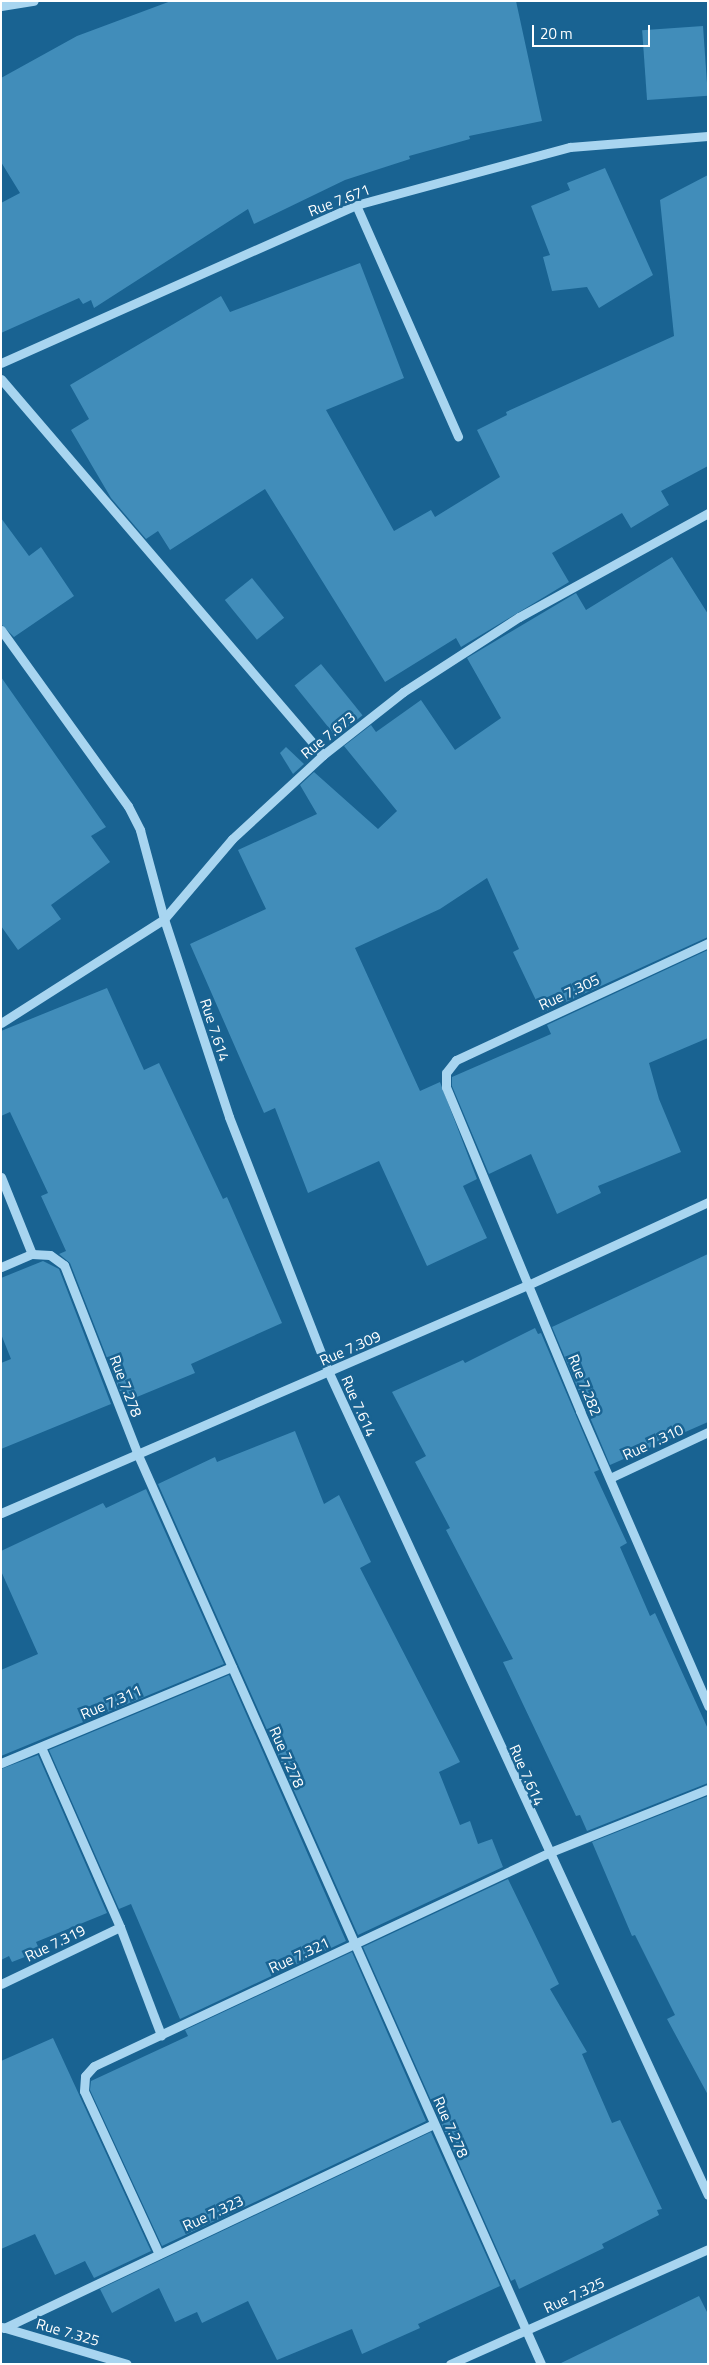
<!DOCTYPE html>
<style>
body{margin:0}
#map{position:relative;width:709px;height:2365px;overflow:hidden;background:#196392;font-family:"Titillium Web",sans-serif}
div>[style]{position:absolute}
.building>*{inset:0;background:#418dba;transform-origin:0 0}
.minor>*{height:9px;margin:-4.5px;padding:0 4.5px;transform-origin:4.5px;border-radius:4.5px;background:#a8d5f0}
span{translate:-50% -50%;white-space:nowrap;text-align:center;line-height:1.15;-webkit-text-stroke:5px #196392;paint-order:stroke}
.street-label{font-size:15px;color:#fff}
.frame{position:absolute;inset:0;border:2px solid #fff;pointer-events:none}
.scale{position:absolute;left:532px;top:25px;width:118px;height:22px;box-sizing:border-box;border:2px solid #fff;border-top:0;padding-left:6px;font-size:15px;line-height:18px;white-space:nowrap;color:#fff;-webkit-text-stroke:4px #196392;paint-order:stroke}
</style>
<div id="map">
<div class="building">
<i style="clip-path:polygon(171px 1px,516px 1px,542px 121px,469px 136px,470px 139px,409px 156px,410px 159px,345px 180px,254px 224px,248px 209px,94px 308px,91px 300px,83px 304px,79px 298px,1px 333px,1px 203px,20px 193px,1px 162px,1px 78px,77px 36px)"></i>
<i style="left:703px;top:26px;width:70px;height:61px;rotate:86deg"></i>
<i style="clip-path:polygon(605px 168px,653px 275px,599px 308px,587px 287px,552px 291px,543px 257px,550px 255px,531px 206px,570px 190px,567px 183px)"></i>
<i style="clip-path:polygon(708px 175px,708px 466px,661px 491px,669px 505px,631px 528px,622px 513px,552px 553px,569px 582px,461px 647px,456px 638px,385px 682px,265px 489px,170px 550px,158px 531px,146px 539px,111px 498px,71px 430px,89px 419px,70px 385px,221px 296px,230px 312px,360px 263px,404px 378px,326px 410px,394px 531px,431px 510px,435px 517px,500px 477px,477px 430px,507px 415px,506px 412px,674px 336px,660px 200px)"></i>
<i style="clip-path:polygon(1px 518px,29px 556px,41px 547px,74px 596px,14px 637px,1px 624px)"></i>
<i style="clip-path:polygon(672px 557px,708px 614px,708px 937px,542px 1013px,513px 952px,519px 949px,487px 878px,440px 909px,355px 948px,420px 1091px,440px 1082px,477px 1179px,463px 1186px,487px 1238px,427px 1266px,379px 1161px,308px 1193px,275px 1108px,264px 1113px,190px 944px,266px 909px,238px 850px,317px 814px,300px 785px,314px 772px,378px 829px,397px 811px,344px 746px,371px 725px,376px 732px,421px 700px,455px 750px,501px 718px,467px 658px,576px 593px,586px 610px)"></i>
<i style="left:252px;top:578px;width:51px;height:35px;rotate:51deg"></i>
<i style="left:321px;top:664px;width:66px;height:34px;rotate:51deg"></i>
<i style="clip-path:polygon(1px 677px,106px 827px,91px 836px,110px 862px,51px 905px,61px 919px,18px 950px,1px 926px)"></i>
<i style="clip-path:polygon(286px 747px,304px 764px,293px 774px,280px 753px)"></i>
<i style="clip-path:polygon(708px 950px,708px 1038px,649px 1063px,659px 1099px,681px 1152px,598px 1186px,601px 1193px,557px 1214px,531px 1154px,489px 1174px,452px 1086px,452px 1077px,551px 1034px,547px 1025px)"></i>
<i style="clip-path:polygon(107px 988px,144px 1070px,159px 1063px,223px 1199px,227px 1197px,282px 1323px,191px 1364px,195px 1373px,132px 1399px,130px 1395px,123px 1399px,70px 1263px,59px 1254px,66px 1251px,41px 1196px,48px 1193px,10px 1112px,1px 1116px,1px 1031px)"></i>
<i style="clip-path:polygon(708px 1254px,708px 1422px,610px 1465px,552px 1327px)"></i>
<i style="clip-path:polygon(43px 1261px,59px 1269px,111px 1404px,1px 1449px,1px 1363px,11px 1359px,1px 1334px,1px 1278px)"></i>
<i style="clip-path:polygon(535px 1328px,538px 1334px,541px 1333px,599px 1470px,594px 1472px,627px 1543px,620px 1547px,650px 1616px,655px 1613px,708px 1729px,708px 1783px,587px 1831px,580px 1815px,576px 1816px,503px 1662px,513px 1659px,446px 1530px,450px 1528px,415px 1462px,426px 1456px,392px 1392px,463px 1360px,465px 1363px)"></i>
<i style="clip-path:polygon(295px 1431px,324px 1504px,339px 1495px,371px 1562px,360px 1568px,460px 1762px,439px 1772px,460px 1825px,470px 1821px,478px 1844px,492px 1839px,503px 1867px,358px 1935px,158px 1484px,215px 1457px,217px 1462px)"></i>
<i style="clip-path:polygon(146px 1489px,224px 1664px,1px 1756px,1px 1670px,38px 1654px,1px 1571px,1px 1551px,103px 1503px,106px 1508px)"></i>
<i style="clip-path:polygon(229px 1675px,346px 1941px,180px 2019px,131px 1904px,119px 1909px,49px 1750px)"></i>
<i style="clip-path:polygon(38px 1755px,107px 1913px,36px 1942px,40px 1951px,12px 1962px,9px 1956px,1px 1960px,1px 1769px)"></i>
<i style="clip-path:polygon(708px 1796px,708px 2095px,667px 2019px,675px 2015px,635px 1935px,632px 1936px,592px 1842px)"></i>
<i style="clip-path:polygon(508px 1879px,559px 1984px,550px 1989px,587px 2052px,582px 2054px,612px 2123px,620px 2120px,662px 2209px,657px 2210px,659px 2215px,602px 2244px,604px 2248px,519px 2289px,515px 2279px,511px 2281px,363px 1947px)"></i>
<i style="clip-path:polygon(352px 1952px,426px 2121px,162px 2246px,90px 2090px,91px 2081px,188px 2036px,185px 2030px)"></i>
<i style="clip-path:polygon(53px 2038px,151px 2251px,94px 2278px,85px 2261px,55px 2275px,35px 2234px,1px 2249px,1px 2061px)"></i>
<i style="clip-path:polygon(431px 2132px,500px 2286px,418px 2324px,420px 2328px,362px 2354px,352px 2329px,277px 2360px,248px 2301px,202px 2323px,197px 2312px,175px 2322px,159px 2288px,112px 2313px,100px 2289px)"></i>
<i style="clip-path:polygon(699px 2296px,708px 2314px,708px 2364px,559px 2364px)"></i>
</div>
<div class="minor">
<i style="left:1px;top:6px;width:33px;rotate:-9deg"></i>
<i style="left:356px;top:205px;width:253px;rotate:66.2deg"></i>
<i style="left:1px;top:363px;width:389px;rotate:-24deg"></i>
<i style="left:356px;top:205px;width:222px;rotate:-15.2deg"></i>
<i style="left:570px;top:147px;width:138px;rotate:-4.6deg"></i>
<i style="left:1px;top:379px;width:495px;rotate:49.4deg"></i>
<i style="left:1px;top:630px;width:217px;rotate:54.2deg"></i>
<i style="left:128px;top:806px;width:27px;rotate:63deg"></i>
<i style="left:140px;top:830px;width:92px;rotate:74.9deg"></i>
<i style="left:164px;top:919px;width:208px;rotate:71.8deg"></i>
<i style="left:229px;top:1117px;width:275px;rotate:68.7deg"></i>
<i style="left:329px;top:1373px;width:905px;rotate:65.25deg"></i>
<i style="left:708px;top:943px;width:278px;rotate:155.1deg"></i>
<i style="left:456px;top:1060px;width:16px;rotate:128deg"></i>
<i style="left:446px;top:1073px;width:14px;rotate:90deg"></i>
<i style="left:446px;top:1087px;width:351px;rotate:67.5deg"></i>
<i style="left:580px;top:1411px;width:322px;rotate:66.5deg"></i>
<i style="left:1px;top:1023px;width:193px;rotate:-32.5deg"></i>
<i style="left:164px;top:919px;width:105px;rotate:-49.6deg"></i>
<i style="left:232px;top:839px;width:124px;rotate:-42.7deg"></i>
<i style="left:323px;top:755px;width:102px;rotate:-38.2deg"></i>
<i style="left:403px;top:692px;width:138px;rotate:-32.9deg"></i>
<i style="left:519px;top:617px;width:216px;rotate:-28.8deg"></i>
<i style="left:1px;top:1177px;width:83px;rotate:68.1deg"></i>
<i style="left:32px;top:1254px;width:18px;rotate:3deg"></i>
<i style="left:50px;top:1255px;width:17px;rotate:36deg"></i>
<i style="left:64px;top:1265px;width:204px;rotate:68.7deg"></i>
<i style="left:138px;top:1455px;width:994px;rotate:66.09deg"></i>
<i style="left:1px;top:1267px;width:34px;rotate:-23deg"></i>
<i style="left:610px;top:1478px;width:108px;rotate:-25.1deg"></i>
<i style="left:1px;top:1513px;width:576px;rotate:-23.41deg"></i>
<i style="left:530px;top:1284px;width:196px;rotate:-24.7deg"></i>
<i style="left:41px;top:1747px;width:197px;rotate:66.3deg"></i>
<i style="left:120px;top:1927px;width:116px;rotate:69.2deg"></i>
<i style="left:1px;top:1763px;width:250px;rotate:-22.6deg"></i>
<i style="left:1px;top:1984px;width:132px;rotate:-25.6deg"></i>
<i style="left:159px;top:2254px;width:179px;rotate:-114.7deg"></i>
<i style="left:84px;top:2091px;width:15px;rotate:-86deg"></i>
<i style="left:85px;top:2076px;width:13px;rotate:-48deg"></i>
<i style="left:94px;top:2066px;width:501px;rotate:-25.13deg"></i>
<i style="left:548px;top:1853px;width:172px;rotate:-21.8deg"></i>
<i style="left:2px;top:2327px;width:130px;rotate:16.5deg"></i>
<i style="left:4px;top:2328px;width:476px;rotate:-25.4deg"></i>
<i style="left:450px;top:2364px;width:282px;rotate:-24deg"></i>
</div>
<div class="street-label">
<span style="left:339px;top:200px;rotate:-21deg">Rue 7.671</span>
<span style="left:328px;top:735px;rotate:-39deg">Rue 7.673</span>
<span style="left:569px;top:992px;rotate:-25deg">Rue 7.305</span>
<span style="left:215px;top:1030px;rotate:72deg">Rue 7.614</span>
<span style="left:350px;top:1348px;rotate:-24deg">Rue 7.309</span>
<span style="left:585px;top:1385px;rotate:68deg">Rue 7.282</span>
<span style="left:126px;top:1386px;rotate:69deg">Rue 7.278</span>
<span style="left:359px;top:1406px;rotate:66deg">Rue 7.614</span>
<span style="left:653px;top:1442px;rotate:-25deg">Rue 7.310</span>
<span style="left:111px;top:1702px;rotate:-23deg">Rue 7.311</span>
<span style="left:287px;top:1757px;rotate:66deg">Rue 7.278</span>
<span style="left:527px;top:1775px;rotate:66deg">Rue 7.614</span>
<span style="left:55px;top:1943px;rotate:-26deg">Rue 7.319</span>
<span style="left:299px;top:1955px;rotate:-25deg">Rue 7.321</span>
<span style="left:451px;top:2127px;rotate:66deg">Rue 7.278</span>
<span style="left:213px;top:2213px;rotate:-25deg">Rue 7.323</span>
<span style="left:574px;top:2295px;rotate:-25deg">Rue 7.325</span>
<span style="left:68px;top:2332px;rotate:16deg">Rue 7.325</span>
</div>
<div class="frame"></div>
<div class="scale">20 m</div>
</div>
